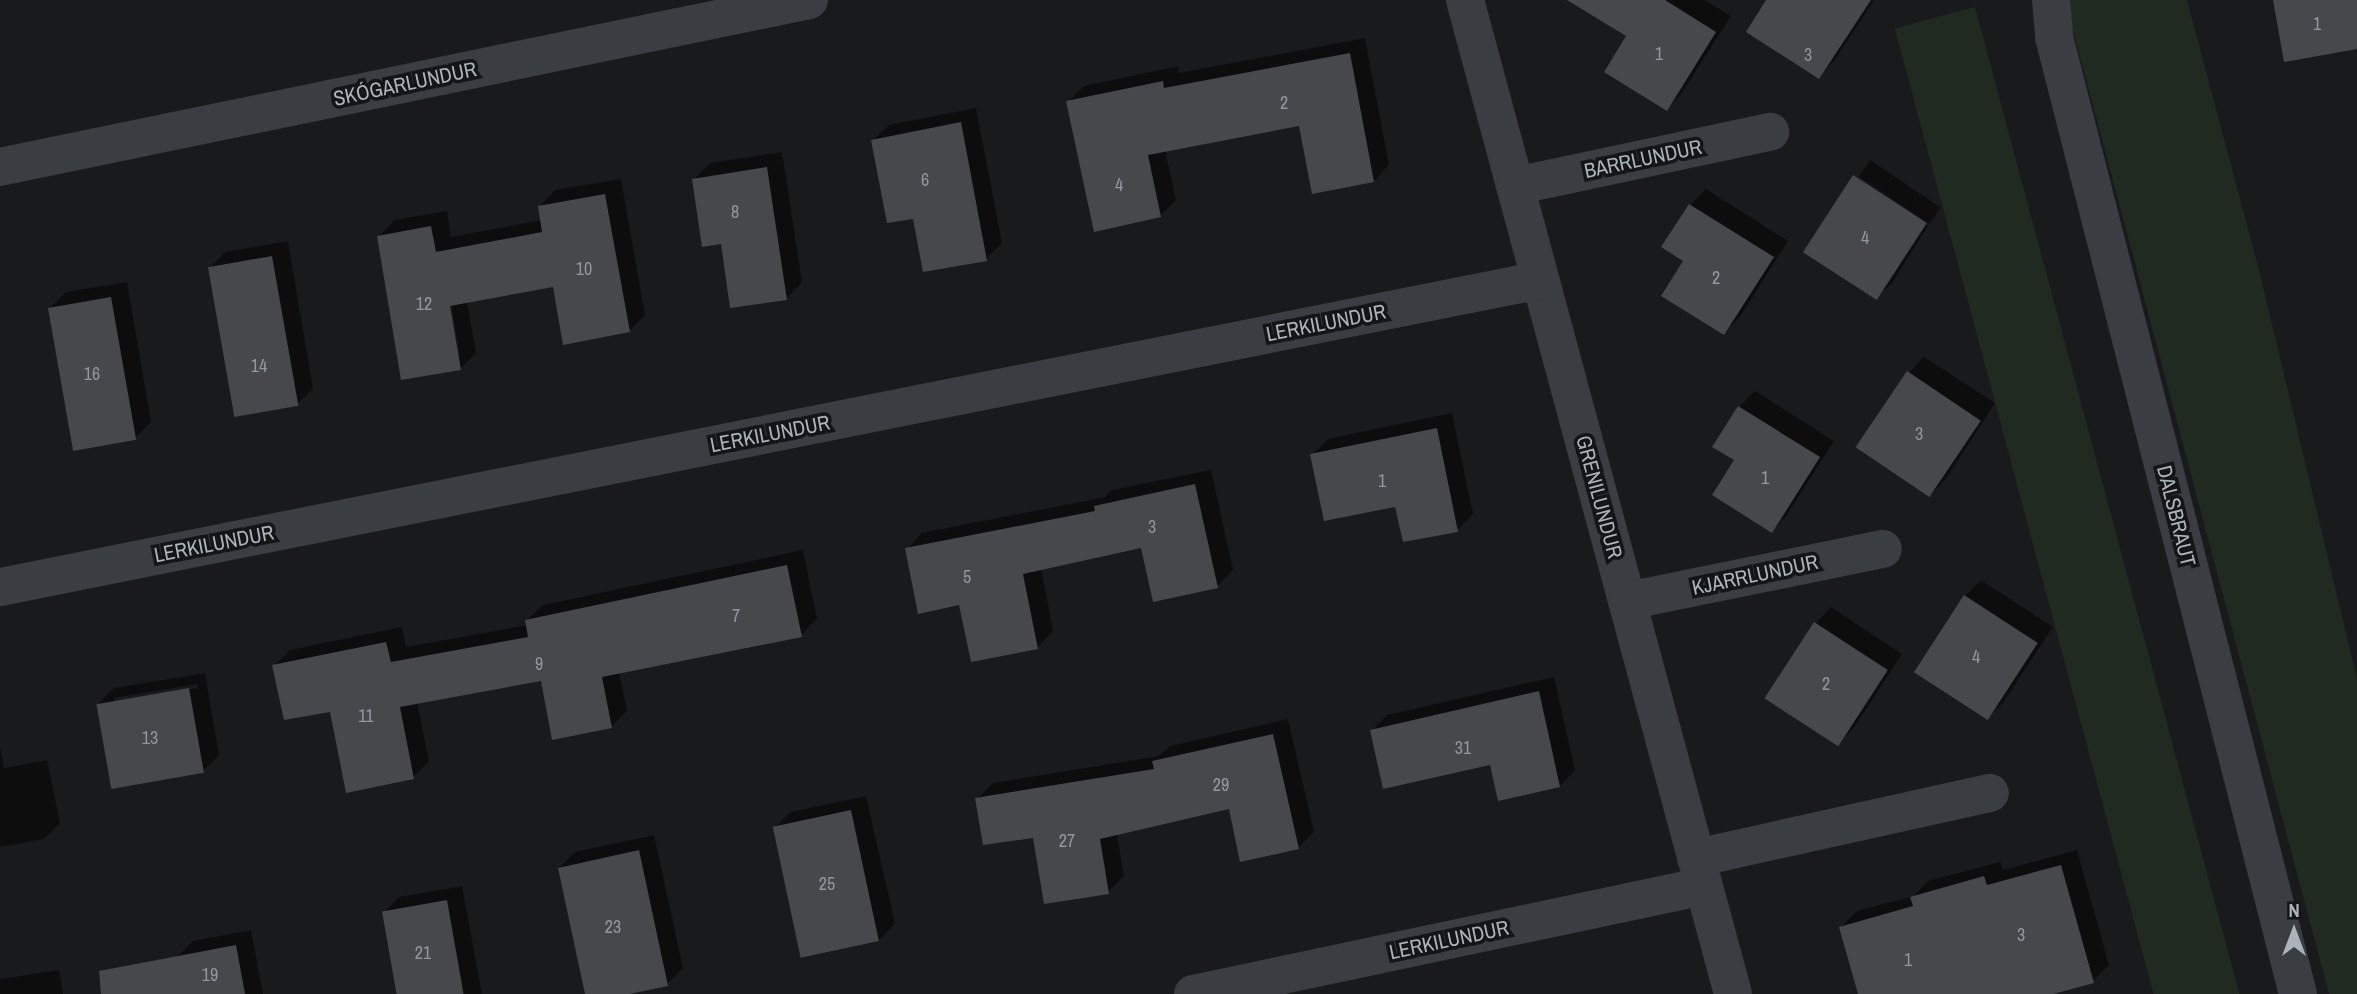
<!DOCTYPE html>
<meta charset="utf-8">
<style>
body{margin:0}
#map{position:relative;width:2357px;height:994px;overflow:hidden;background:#191a1c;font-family:"Archivo Narrow",sans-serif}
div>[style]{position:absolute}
.green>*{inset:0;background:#212a21;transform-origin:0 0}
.shadow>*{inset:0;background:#0007;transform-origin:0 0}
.building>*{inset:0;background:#46484c;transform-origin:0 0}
.minor>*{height:38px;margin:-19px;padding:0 19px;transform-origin:19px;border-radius:19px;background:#3a3d41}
span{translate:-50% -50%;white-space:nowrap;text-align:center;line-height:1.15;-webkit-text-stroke:7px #141517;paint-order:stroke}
.number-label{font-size:18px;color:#92989f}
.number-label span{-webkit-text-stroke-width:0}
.street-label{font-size:21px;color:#acb3bb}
.north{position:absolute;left:2259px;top:896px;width:70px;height:70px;-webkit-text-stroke:5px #141517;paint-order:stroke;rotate:0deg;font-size:19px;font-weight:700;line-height:28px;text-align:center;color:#acb3bb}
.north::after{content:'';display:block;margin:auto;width:24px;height:32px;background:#acb3bb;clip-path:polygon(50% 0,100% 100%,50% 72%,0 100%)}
</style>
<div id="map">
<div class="green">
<i style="clip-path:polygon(2065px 0,2187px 0,2259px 270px,2357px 679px,2357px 994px,2329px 994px)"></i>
<i style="left:1975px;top:7px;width:1022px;height:83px;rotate:75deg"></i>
</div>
<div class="shadow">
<i style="clip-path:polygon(1621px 0,1705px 0,1731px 16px,1682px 93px,1667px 109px,1629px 36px)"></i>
<i style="clip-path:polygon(1768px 0,1874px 0,1834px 61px,1818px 77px)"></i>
<i style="clip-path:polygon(1365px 38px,1389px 165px,1374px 181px,1301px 124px,1165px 150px,1176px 200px,1160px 216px,1068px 102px,1084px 86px,1178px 66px,1179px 73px)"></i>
<i style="clip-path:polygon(976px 108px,1002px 243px,986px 259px,914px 217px,873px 140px,889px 125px)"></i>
<i style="clip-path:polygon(782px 152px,802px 282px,787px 298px,722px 242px,694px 179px,710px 163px)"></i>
<i style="left:1870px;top:160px;width:85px;height:20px;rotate:34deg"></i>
<i style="clip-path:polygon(1855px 175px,1855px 178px,1928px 226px,1892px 283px,1876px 298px,1805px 252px)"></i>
<i style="clip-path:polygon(evenodd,621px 179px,645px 315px,629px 331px,554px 285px,467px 301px,476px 353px,460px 369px,379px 236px,395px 220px,447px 211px,451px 237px,542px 220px,540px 206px,555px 190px,621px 179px,450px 297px,460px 358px,457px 358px,447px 298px,450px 297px)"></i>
<i style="clip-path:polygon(1706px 189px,1788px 241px,1740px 317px,1724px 333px,1686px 260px,1690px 205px)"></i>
<i style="clip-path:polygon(288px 241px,313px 389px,297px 404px,210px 268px,225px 252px)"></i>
<i style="clip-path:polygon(127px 282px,151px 422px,135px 438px,50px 308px,66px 292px)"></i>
<i style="clip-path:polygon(1924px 357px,1995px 403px,1946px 479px,1930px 495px,1909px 372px)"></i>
<i style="clip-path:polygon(1755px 391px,1834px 441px,1787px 515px,1772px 531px,1736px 460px,1739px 407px)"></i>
<i style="clip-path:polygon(1452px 413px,1473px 514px,1457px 530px,1397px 505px,1312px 455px,1328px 439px)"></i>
<i style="clip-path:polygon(1211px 470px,1233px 570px,1217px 586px,1142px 546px,1041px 568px,1053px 631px,1038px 647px,961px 603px,907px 549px,922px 533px,1105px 497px,1112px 490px)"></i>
<i style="clip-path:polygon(803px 550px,817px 619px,801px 635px,619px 671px,627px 711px,611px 727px,543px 679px,417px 702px,429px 761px,413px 777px,274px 666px,290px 650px,402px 627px,406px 647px,528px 625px,527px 620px,543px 605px)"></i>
<i style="clip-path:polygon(1981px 580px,2053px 627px,2003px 703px,1987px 718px,1916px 671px,1965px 596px)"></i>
<i style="clip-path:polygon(1831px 607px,1902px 654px,1853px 729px,1837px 744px,1766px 698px,1816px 623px)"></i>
<i style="clip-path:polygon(evenodd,205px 673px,219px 755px,203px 771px,98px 704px,114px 688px,205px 673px,198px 684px,198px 688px,114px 702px,114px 698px,198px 684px)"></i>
<i style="clip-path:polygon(1554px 677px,1575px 770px,1560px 786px,1492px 763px,1372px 731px,1387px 715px)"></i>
<i style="clip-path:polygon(1288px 719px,1314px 832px,1298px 848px,1230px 807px,1117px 834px,1124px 876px,1108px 892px,1035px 836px,977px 799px,993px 783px,1159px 756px,1170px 746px)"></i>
<i style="clip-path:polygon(0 747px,4px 768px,47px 760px,60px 823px,44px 839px,0 847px)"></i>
<i style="clip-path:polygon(866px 796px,895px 924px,879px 940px,775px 827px,791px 812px)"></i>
<i style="clip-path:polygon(654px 835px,683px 968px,667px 984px,621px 994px,587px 994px,559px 868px,575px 852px)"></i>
<i style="clip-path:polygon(2077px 850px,2109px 965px,2093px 981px,2046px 994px,1860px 994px,1841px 927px,1857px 911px,1914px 896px,1928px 881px,2000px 862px,2003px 870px)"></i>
<i style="clip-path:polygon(462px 886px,482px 994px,398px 994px,383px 913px,399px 897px)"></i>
<i style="clip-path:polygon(251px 930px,263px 994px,184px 994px,177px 957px,193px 941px)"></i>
<i style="clip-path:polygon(59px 970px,63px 994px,0 994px,0 979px)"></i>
</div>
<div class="building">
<i style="clip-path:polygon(1567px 0,1665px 0,1716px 32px,1667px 111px,1604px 72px,1626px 36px)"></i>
<i style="clip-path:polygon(1766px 0,1871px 0,1819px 79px,1746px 32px)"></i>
<i style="clip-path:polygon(2273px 0,2357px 0,2357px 49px,2284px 62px)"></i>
<i style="clip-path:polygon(1350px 53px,1374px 182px,1312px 194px,1299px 126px,1148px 155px,1161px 217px,1094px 232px,1066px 101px,1163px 81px,1164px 88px)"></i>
<i style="clip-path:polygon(961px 122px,987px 261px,923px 272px,913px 219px,887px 223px,871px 140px)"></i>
<i style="clip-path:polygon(767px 167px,787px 300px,730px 308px,721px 244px,702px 247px,692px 179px)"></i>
<i style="left:1853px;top:175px;width:88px;height:92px;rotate:33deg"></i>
<i style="clip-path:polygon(605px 194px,630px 332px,563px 345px,553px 287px,450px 306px,461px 370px,401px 380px,377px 236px,431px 226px,436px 252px,542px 232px,538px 206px)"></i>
<i style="clip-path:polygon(1689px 204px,1774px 257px,1724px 335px,1661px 296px,1683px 261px,1661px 247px)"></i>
<i style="left:272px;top:256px;width:152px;height:65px;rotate:80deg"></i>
<i style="left:111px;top:297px;width:145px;height:64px;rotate:80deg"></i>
<i style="left:1907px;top:371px;width:89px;height:92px;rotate:34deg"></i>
<i style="clip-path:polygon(1738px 406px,1820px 457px,1772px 533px,1712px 495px,1734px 460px,1712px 447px)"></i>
<i style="clip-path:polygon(1437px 428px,1458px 532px,1403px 542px,1395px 507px,1324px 521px,1310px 454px)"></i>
<i style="clip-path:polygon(1195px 484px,1218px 588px,1153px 602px,1141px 548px,1023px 574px,1038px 649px,971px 662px,959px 605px,918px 614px,905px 548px,1095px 511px,1094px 506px)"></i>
<i style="clip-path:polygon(787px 565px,802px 637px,602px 677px,612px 728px,552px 740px,541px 681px,400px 707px,414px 779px,346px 793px,330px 712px,284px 720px,272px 665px,386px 642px,391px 662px,528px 637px,525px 620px)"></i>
<i style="left:1964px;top:595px;width:88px;height:92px;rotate:33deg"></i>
<i style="left:1814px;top:622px;width:88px;height:91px;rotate:33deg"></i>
<i style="left:189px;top:688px;width:86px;height:94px;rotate:80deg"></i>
<i style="clip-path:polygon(1539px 691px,1560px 787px,1498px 801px,1490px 765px,1383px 789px,1370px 730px)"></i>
<i style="clip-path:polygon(1273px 734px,1299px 849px,1240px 862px,1229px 809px,1100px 839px,1109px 894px,1044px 904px,1033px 838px,983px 845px,975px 798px,1154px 769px,1152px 761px)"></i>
<i style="left:851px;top:810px;width:134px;height:80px;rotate:78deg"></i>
<i style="clip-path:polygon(639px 850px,668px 986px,629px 994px,585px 994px,558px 868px)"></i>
<i style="clip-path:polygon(2061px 865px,2094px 983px,2053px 994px,1858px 994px,1839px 927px,1913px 906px,1910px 897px,1984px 876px,1987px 885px)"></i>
<i style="left:447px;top:900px;width:96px;height:66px;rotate:80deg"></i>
<i style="clip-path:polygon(236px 945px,245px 994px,101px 994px,99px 971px)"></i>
</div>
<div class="minor">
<i style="left:1465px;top:0;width:1029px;rotate:74.91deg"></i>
<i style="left:2051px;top:0;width:37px;rotate:85deg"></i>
<i style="left:2054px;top:37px;width:988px;rotate:75.7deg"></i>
<i style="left:0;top:167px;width:826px;rotate:-11.66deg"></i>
<i style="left:1515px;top:186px;width:261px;rotate:-12deg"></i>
<i style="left:0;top:587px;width:1570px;rotate:-11.27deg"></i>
<i style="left:1627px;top:601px;width:261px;rotate:-11.5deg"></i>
<i style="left:1696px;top:858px;width:301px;rotate:-12.5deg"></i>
<i style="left:1193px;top:994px;width:522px;rotate:-11.93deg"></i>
</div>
<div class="number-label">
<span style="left:2317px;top:24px">1</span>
<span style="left:1659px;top:54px">1</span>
<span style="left:1808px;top:55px">3</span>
<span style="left:1284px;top:103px">2</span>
<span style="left:925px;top:180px">6</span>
<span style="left:1119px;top:185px">4</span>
<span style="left:735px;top:212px">8</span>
<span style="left:1865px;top:238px">4</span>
<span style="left:584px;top:269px">10</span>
<span style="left:1716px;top:278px">2</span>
<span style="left:424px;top:304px">12</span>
<span style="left:259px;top:366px">14</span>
<span style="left:92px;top:374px">16</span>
<span style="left:1919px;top:434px">3</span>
<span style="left:1765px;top:478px">1</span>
<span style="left:1382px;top:481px">1</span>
<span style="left:1152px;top:527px">3</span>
<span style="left:967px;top:577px">5</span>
<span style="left:736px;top:616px">7</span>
<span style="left:1976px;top:657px">4</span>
<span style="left:539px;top:664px">9</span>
<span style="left:1826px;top:684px">2</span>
<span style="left:366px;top:716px">11</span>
<span style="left:150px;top:738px">13</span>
<span style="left:1463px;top:748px">31</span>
<span style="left:1221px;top:785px">29</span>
<span style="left:1067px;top:841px">27</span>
<span style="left:827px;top:884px">25</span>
<span style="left:613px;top:927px">23</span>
<span style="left:2021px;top:935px">3</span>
<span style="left:423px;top:953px">21</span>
<span style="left:1908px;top:960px">1</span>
<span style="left:210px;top:975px">19</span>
</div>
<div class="street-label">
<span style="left:405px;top:84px;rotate:-12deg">SKÓGARLUNDUR</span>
<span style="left:1643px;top:159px;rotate:-12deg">BARRLUNDUR</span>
<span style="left:1326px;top:323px;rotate:-11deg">LERKILUNDUR</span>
<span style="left:770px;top:434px;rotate:-11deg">LERKILUNDUR</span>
<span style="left:1599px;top:497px;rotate:75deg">GRENILUNDUR</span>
<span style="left:2176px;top:516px;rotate:76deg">DALSBRAUT</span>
<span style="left:214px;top:544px;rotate:-11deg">LERKILUNDUR</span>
<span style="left:1755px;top:575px;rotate:-12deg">KJARRLUNDUR</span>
<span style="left:1449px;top:940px;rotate:-12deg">LERKILUNDUR</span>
</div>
<div class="north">N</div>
</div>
